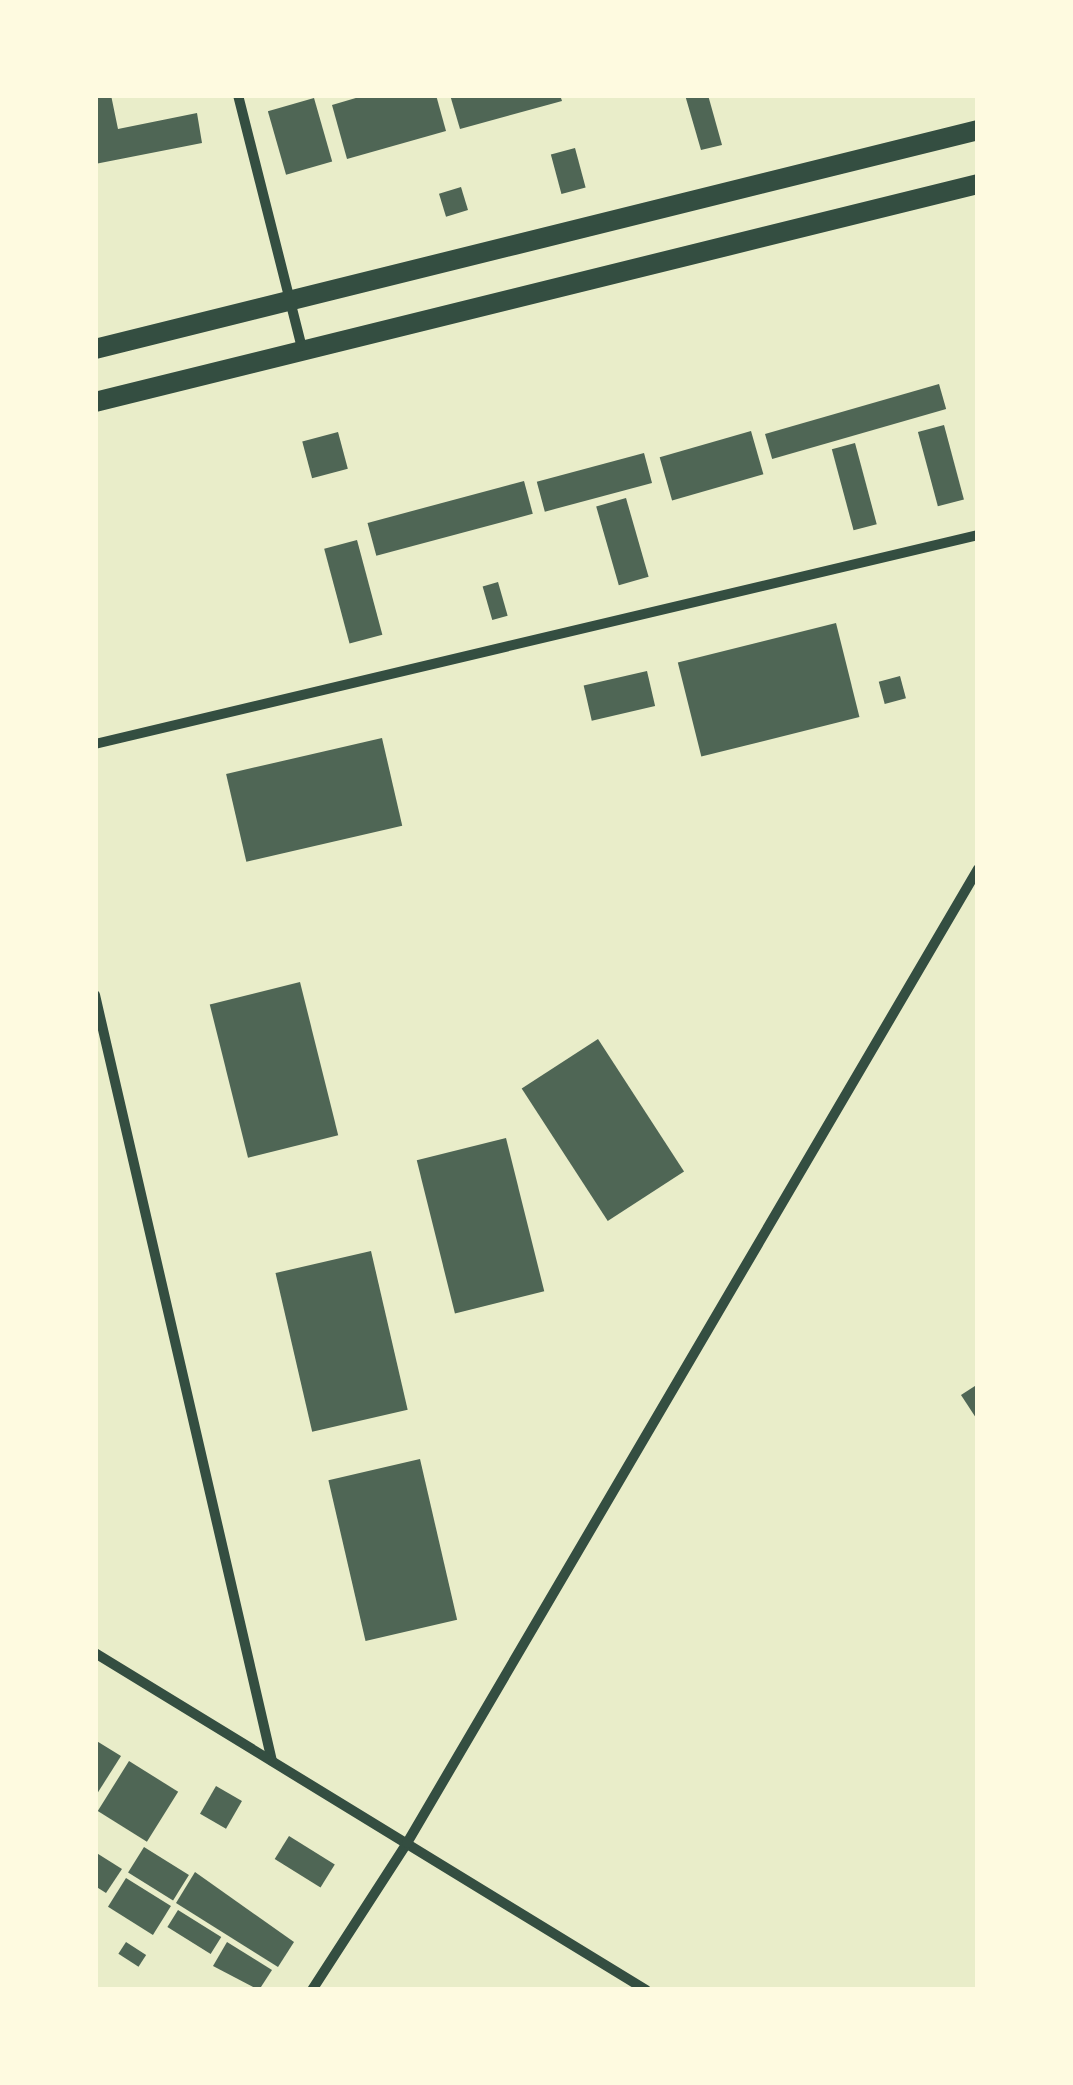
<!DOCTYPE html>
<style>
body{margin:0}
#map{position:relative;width:1073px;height:2085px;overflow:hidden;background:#e9edc9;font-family:Barlow,sans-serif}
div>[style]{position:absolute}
.building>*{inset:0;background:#4f6655;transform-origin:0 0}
.minor>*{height:10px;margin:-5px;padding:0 5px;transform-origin:5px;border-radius:5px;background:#344e41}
.secondary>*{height:20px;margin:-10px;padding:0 10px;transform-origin:10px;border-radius:10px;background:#344e41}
span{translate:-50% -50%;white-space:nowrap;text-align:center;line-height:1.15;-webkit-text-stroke:8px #fefae0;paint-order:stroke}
.frame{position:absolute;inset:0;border:98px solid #fefae0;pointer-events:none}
</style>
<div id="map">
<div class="building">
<i style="clip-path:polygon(95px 95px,111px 95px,118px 129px,197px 113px,202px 143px,95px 164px)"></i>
<i style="clip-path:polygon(366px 95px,436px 95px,446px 131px,347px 159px,332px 105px)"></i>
<i style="clip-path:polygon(450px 95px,560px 95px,562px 101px,460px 129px)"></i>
<i style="clip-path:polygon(685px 95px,708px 95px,722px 145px,701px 150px)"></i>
<i style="left:314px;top:98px;width:66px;height:48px;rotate:74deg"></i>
<i style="left:575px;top:148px;width:41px;height:25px;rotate:75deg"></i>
<i style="left:461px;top:187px;width:24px;height:23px;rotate:73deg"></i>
<i style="left:939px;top:384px;width:26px;height:181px;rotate:74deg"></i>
<i style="left:944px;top:425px;width:77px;height:27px;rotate:75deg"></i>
<i style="left:751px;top:431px;width:45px;height:95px;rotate:74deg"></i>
<i style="left:338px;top:432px;width:38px;height:37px;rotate:75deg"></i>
<i style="left:855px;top:443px;width:84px;height:24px;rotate:75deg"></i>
<i style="left:644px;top:453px;width:31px;height:111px;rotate:75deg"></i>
<i style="left:524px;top:481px;width:34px;height:162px;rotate:75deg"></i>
<i style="left:626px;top:498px;width:82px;height:31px;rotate:74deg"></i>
<i style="left:357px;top:540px;width:98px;height:34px;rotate:75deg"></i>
<i style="left:498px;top:582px;width:35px;height:16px;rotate:74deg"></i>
<i style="left:836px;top:623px;width:97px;height:163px;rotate:76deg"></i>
<i style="left:647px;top:671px;width:36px;height:65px;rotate:77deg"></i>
<i style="left:900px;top:676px;width:23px;height:22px;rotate:75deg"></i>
<i style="left:382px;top:738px;width:90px;height:160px;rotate:77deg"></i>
<i style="left:300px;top:982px;width:158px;height:93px;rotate:76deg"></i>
<i style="left:598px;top:1039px;width:158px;height:91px;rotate:57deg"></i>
<i style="left:506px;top:1138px;width:158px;height:92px;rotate:76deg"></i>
<i style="left:371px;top:1251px;width:163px;height:98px;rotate:77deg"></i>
<i style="clip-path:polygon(978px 1384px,978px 1421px,961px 1395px)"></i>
<i style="left:420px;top:1459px;width:165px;height:94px;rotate:77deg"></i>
<i style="clip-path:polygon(95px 1740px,121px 1756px,95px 1797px)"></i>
<i style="left:129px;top:1761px;width:58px;height:59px;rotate:32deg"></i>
<i style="left:216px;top:1786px;width:30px;height:32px;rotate:30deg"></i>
<i style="left:289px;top:1836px;width:54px;height:27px;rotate:32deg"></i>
<i style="left:144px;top:1847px;width:53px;height:30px;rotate:32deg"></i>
<i style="clip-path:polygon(95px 1852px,122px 1869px,106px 1893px,95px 1886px)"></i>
<i style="clip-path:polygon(195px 1872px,294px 1942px,278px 1967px,176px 1903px)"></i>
<i style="left:126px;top:1878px;width:53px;height:34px;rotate:32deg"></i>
<i style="left:178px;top:1910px;width:51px;height:20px;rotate:32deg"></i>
<i style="left:126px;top:1942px;width:24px;height:14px;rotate:33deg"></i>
<i style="clip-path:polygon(227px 1942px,272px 1970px,259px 1990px,213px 1966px)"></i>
</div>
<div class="minor">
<i style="left:238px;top:95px;width:264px;rotate:75.8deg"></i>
<i style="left:95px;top:744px;width:907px;rotate:-13.32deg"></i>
<i style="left:95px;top:995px;width:786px;rotate:76.99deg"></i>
<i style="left:95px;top:1653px;width:646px;rotate:31.45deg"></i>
<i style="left:312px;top:1990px;width:175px;rotate:-57.1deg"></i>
<i style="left:407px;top:1843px;width:1129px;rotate:-59.62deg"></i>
</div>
<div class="secondary">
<i style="left:95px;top:349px;width:910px;rotate:-13.93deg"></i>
<i style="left:95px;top:402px;width:910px;rotate:-13.87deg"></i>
</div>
<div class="frame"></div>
</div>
